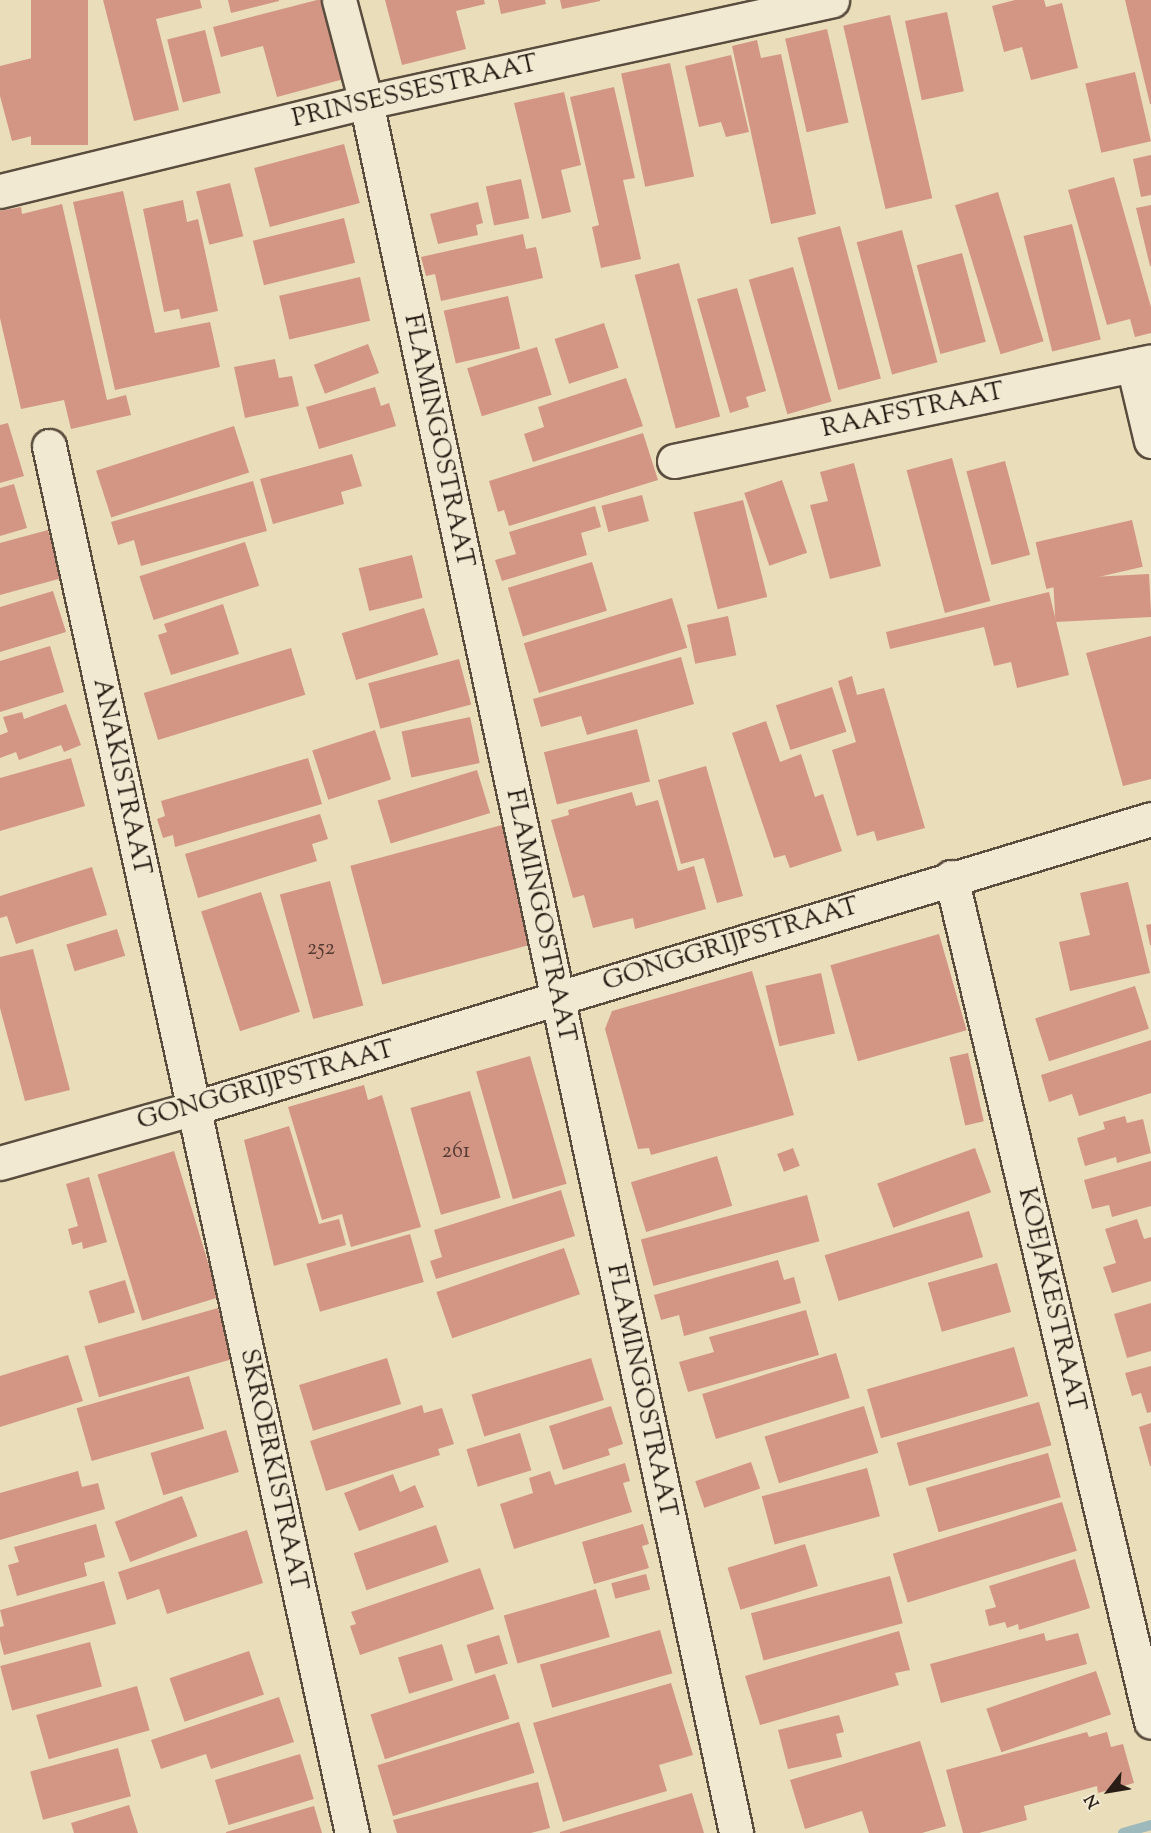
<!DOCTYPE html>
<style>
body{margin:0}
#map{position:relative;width:1151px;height:1833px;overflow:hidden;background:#e9ddba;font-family:"Sorts Mill Goudy",serif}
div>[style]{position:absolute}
.stream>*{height:10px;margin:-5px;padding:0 5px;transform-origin:5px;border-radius:5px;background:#9db9bb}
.building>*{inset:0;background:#d39685;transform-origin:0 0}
.roads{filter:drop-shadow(2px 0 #5a4d3e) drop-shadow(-2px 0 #5a4d3e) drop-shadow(0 2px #5a4d3e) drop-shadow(0 -2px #5a4d3e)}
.minor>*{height:33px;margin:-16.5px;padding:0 16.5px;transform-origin:16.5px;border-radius:16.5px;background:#f1e9d2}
span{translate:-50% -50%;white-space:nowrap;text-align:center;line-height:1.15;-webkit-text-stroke:4.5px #f1e9d2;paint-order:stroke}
.number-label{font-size:22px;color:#543b31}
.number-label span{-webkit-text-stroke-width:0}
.street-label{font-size:26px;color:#2a1d15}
.north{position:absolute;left:1079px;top:1761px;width:60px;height:60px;-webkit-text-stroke:4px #f1e9d2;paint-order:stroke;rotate:239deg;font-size:16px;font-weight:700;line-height:24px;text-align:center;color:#2a1d15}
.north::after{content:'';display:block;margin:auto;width:21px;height:27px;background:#2a1d15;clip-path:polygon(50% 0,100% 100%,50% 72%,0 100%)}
</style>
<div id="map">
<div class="stream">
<i style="left:1123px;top:1833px;width:29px;rotate:-16deg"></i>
</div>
<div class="building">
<i style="left:31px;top:0;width:57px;height:145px"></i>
<i style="clip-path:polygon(103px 0,200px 0,202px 8px,156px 19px,179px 110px,134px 121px)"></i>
<i style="clip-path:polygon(228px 0,279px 0,279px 1px,231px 13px)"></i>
<i style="clip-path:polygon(317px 0,323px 0,344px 79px,277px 97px,263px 46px,221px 57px,213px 27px)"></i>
<i style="clip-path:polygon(385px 0,484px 0,485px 4px,456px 11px,466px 49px,402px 65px)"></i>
<i style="clip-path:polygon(498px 0,545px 0,546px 4px,501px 14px)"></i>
<i style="clip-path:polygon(560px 0,600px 0,600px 1px,562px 9px)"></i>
<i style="clip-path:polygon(1015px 0,1044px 0,1046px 7px,1062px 3px,1078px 68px,1031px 80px,1022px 47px,1004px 52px,992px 6px)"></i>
<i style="clip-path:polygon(1125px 0,1151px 0,1151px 104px,1150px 104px)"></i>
<i style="left:947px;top:12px;width:81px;height:43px;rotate:78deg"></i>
<i style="left:890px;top:15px;width:188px;height:48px;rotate:77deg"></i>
<i style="left:827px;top:29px;width:96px;height:43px;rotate:77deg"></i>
<i style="left:205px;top:30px;width:65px;height:39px;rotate:76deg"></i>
<i style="clip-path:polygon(757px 40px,761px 58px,781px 54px,816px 214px,771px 224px,732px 46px)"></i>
<i style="clip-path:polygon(731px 55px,749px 132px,726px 137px,721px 122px,699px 127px,685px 66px)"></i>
<i style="clip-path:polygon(32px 58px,52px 131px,12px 141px,0 96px,0 66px)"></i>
<i style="left:670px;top:63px;width:116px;height:50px;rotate:78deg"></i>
<i style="left:1135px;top:72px;width:71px;height:51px;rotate:77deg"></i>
<i style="clip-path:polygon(614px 87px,635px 178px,623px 180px,641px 259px,601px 268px,592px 227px,599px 225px,570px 97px)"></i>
<i style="clip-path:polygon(564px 92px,581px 165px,561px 170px,571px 212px,542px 219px,514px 103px)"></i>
<i style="left:344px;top:144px;width:61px;height:93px;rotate:75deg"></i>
<i style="clip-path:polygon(1151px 155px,1151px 195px,1141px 197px,1133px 159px)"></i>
<i style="clip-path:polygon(1114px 177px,1151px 307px,1151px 333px,1135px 337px,1130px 319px,1107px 325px,1068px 190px)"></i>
<i style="left:521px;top:179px;width:40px;height:36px;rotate:78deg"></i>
<i style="left:230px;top:183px;width:55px;height:35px;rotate:76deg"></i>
<i style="clip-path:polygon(123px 191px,155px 333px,210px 322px,220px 367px,115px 390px,73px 202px)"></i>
<i style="left:998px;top:192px;width:156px;height:45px;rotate:73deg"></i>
<i style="clip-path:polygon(183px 200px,187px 222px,198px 219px,218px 311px,181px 319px,179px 309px,164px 312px,143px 209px)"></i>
<i style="clip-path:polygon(478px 202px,483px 223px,476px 225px,478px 235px,438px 244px,430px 214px)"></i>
<i style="clip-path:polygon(62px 204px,107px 400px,126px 395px,131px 415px,71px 429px,64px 400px,21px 409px,0 318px,0 211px,21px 207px,22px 214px)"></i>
<i style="clip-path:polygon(1151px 205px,1151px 266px,1150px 266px,1136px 208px)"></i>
<i style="left:344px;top:218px;width:46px;height:94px;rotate:76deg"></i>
<i style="left:1072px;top:224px;width:119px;height:50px;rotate:76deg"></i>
<i style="left:840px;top:226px;width:158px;height:44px;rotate:75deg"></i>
<i style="left:902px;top:230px;width:137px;height:47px;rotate:75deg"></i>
<i style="clip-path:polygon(523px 234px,526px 249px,536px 247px,543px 278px,441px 301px,435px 274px,426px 276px,421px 257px)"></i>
<i style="left:962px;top:253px;width:92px;height:47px;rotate:75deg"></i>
<i style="left:679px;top:263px;width:159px;height:46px;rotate:75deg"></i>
<i style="left:793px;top:267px;width:140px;height:46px;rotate:74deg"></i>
<i style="left:360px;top:277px;width:45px;height:83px;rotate:77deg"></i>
<i style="clip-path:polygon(737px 288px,766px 391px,746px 397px,749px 407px,730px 413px,697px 299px)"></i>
<i style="left:508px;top:296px;width:54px;height:66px;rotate:77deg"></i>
<i style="left:604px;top:323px;width:47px;height:52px;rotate:72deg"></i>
<i style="left:368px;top:344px;width:31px;height:58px;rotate:69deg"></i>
<i style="left:537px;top:347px;width:50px;height:73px;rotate:73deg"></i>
<i style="clip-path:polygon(275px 359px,279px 378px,292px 376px,299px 406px,245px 418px,234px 367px)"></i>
<i style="clip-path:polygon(626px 378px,643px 426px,533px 462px,524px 434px,544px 427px,538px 407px)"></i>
<i style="clip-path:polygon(375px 387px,381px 406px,389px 403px,396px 426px,319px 449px,306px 407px)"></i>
<i style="clip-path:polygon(8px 423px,24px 476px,0 483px,0 425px)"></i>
<i style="left:234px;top:426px;width:49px;height:145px;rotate:72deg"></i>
<i style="clip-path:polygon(643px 433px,658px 480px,509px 526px,504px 510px,498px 512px,489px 481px)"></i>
<i style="clip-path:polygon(352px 454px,362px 486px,341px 492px,344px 504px,273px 524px,260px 479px)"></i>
<i style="left:952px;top:458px;width:148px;height:47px;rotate:75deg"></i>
<i style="left:1005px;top:461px;width:97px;height:40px;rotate:75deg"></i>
<i style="clip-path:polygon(854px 463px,881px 566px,830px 579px,810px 505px,828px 501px,820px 472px)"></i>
<i style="left:782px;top:480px;width:77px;height:40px;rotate:71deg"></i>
<i style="clip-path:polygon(253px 481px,267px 531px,141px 566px,134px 540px,118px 545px,111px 522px)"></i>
<i style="clip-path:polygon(14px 484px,27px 528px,0 536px,0 488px)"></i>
<i style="left:642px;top:495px;width:27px;height:42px;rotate:75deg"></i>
<i style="left:743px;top:500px;width:100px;height:51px;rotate:76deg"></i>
<i style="clip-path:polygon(595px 506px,601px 527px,581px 533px,587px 555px,502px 581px,495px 560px,516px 554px,509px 532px)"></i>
<i style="left:1132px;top:520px;width:48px;height:99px;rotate:77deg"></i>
<i style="clip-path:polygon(48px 530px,62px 578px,0 595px,0 543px)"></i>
<i style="left:245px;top:542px;width:46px;height:111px;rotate:72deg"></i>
<i style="left:412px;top:555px;width:44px;height:55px;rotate:76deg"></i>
<i style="left:592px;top:562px;width:51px;height:88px;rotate:73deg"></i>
<i style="left:1149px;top:574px;width:43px;height:96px;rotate:87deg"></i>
<i style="clip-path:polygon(53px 591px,66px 632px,0 652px,0 607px)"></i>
<i style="clip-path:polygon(1049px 592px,1069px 675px,1017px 688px,1011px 662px,994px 666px,984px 627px,890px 649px,886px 632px)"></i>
<i style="left:672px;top:598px;width:52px;height:155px;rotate:73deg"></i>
<i style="clip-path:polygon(223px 604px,239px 654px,171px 675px,158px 635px,167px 632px,164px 624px)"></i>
<i style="left:424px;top:608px;width:49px;height:86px;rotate:73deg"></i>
<i style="left:728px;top:616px;width:40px;height:42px;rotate:78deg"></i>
<i style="clip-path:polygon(1151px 636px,1151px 779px,1123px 786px,1086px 653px)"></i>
<i style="clip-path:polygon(50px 646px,64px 692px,0 712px,0 661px)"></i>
<i style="left:291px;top:648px;width:49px;height:154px;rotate:73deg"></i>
<i style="clip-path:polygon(681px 657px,694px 704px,587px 735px,581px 716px,541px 727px,533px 699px)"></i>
<i style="left:459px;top:659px;width:47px;height:94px;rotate:75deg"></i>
<i style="clip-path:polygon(852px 676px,857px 695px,884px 688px,925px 828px,877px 841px,874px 831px,857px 836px,832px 750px,856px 742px,838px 681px)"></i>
<i style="left:832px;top:687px;width:47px;height:59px;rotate:72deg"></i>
<i style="clip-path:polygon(66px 704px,81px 745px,64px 752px,61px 745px,19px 760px,16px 752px,0 758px,0 735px,8px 732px,3px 717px,22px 712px,24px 719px)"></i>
<i style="left:470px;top:717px;width:47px;height:70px;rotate:78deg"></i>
<i style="clip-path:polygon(766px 721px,780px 762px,801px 754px,815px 797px,823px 794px,842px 851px,790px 868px,785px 855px,774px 858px,732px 733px)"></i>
<i style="left:637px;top:729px;width:54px;height:96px;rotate:76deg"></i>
<i style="left:375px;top:730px;width:52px;height:66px;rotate:72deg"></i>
<i style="clip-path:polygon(71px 758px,85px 806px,0 831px,0 778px)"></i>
<i style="clip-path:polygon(308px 758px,322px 804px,175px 847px,173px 835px,163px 838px,157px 819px,165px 816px,161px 801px)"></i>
<i style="clip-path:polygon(706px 766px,743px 896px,717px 903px,704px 858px,681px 864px,658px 780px)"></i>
<i style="left:477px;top:770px;width:45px;height:104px;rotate:73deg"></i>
<i style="clip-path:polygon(632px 792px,636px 806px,658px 800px,678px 871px,694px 866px,706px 909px,635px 929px,633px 918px,593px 928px,584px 895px,573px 898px,551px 820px,569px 815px,568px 810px)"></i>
<i style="clip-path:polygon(320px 814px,328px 839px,312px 844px,317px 861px,198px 898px,185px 854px)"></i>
<i style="left:502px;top:825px;width:123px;height:157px;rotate:75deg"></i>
<i style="clip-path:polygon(92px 867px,107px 915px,16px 944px,7px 916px,0 918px,0 896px)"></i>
<i style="left:330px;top:881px;width:129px;height:52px;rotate:75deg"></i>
<i style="clip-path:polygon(1128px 882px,1150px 973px,1070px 991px,1059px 942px,1090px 935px,1080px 893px)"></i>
<i style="left:261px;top:892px;width:126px;height:63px;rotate:72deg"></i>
<i style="clip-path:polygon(1151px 924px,1151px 945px,1150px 945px,1146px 925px)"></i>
<i style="left:117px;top:929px;width:28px;height:53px;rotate:73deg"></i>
<i style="left:939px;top:934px;width:100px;height:113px;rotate:74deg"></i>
<i style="clip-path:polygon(33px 949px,70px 1090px,25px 1101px,0 1008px,0 957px)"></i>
<i style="clip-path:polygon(752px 971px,794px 1115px,651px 1155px,649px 1148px,638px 1149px,605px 1029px,612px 1011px)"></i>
<i style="left:821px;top:973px;width:62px;height:57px;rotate:77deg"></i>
<i style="left:1135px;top:986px;width:45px;height:105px;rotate:72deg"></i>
<i style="clip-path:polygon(1151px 1040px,1151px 1093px,1079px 1116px,1072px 1094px,1049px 1102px,1041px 1075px)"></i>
<i style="left:968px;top:1053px;width:70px;height:19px;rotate:77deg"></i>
<i style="left:530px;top:1056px;width:133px;height:56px;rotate:74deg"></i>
<i style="clip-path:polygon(364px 1085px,368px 1100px,382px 1095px,421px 1227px,351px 1247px,342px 1214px,322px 1220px,288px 1107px)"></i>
<i style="left:470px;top:1091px;width:111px;height:62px;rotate:74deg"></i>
<i style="clip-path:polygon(1125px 1116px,1127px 1123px,1143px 1119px,1151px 1153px,1117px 1163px,1116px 1157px,1085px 1166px,1077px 1138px,1105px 1129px,1103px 1122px)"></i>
<i style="clip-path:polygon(289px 1126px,319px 1224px,339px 1219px,346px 1245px,274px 1266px,244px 1140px)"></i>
<i style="left:793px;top:1148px;width:19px;height:17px;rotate:69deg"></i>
<i style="left:975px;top:1148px;width:47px;height:104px;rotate:70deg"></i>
<i style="left:174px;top:1151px;width:153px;height:80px;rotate:73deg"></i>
<i style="left:717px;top:1156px;width:52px;height:90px;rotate:73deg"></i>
<i style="clip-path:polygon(1151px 1161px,1151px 1206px,1112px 1217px,1109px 1205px,1092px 1209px,1084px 1180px)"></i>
<i style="clip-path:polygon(89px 1177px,107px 1242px,83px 1249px,82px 1242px,72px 1245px,68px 1229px,78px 1226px,66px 1184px)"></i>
<i style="clip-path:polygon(561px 1190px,575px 1236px,436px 1279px,430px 1261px,442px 1257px,434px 1230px)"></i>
<i style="left:807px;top:1195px;width:48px;height:172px;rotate:75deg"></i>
<i style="left:969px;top:1211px;width:48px;height:151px;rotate:73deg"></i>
<i style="clip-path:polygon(1137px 1219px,1144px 1239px,1151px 1237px,1151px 1281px,1112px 1293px,1103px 1267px,1116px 1263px,1105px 1229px)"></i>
<i style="left:410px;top:1234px;width:50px;height:108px;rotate:74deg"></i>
<i style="left:564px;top:1248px;width:49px;height:135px;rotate:71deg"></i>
<i style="clip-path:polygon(778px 1260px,784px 1280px,794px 1277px,801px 1303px,684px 1336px,679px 1315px,661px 1320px,654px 1295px)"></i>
<i style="left:997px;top:1263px;width:51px;height:72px;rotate:74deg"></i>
<i style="left:125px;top:1280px;width:34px;height:38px;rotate:73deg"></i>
<i style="clip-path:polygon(1151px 1303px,1151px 1351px,1127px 1358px,1114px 1314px)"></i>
<i style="left:218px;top:1308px;width:53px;height:139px;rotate:74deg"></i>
<i style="clip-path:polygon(806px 1310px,819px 1355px,688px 1392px,679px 1362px,714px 1352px,709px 1337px)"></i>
<i style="left:1014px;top:1347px;width:51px;height:153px;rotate:74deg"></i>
<i style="left:836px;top:1353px;width:47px;height:140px;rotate:73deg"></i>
<i style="clip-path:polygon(68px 1355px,83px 1401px,0 1427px,0 1376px)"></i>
<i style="left:387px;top:1358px;width:48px;height:92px;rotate:73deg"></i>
<i style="left:591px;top:1358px;width:44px;height:125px;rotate:73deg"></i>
<i style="clip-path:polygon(1151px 1366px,1151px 1412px,1147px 1413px,1141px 1393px,1132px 1396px,1125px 1373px)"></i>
<i style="left:189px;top:1376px;width:55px;height:117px;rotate:74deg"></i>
<i style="left:1039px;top:1402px;width:45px;height:148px;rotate:74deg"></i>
<i style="clip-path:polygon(422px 1405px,424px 1413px,442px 1408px,454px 1444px,438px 1449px,440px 1455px,326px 1491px,310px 1441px)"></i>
<i style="clip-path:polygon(611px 1406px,623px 1444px,608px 1449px,610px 1455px,563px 1470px,549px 1426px)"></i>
<i style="left:864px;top:1406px;width:49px;height:104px;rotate:73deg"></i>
<i style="clip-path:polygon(1151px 1423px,1151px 1466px,1150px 1466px,1139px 1427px)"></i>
<i style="left:226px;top:1430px;width:44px;height:79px;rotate:73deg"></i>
<i style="left:520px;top:1433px;width:39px;height:56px;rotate:73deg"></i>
<i style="left:1048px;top:1453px;width:46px;height:127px;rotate:74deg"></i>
<i style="left:751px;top:1462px;width:28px;height:59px;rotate:71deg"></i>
<i style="clip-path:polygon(625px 1463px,630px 1481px,623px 1483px,632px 1512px,514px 1549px,500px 1504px,533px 1493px,529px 1478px,550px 1471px,555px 1485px)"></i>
<i style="left:867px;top:1468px;width:50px;height:109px;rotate:75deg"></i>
<i style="clip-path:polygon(78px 1471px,82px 1487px,98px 1483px,105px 1509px,0 1540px,0 1493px)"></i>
<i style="clip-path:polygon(393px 1474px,400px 1492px,415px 1485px,424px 1507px,359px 1531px,344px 1493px)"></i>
<i style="left:182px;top:1496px;width:43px;height:72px;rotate:69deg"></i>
<i style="left:1062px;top:1502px;width:51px;height:177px;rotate:73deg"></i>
<i style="clip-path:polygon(96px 1524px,105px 1557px,84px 1563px,87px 1576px,17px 1596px,8px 1565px,19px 1562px,14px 1547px)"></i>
<i style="clip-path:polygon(643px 1524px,649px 1544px,642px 1546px,649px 1568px,594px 1584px,582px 1542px)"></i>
<i style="left:436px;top:1525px;width:39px;height:87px;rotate:71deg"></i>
<i style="clip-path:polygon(247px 1530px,263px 1583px,167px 1614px,159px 1589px,127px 1600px,118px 1572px)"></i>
<i style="left:805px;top:1544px;width:44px;height:81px;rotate:73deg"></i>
<i style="clip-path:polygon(1075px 1559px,1090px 1608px,1019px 1630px,1018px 1624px,1007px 1628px,1005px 1622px,989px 1626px,985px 1610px,996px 1607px,989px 1586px)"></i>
<i style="clip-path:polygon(480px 1568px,494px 1609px,360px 1655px,350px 1626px,356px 1624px,351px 1612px)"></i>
<i style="left:646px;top:1574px;width:16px;height:36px;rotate:75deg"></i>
<i style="left:890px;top:1576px;width:49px;height:144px;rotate:75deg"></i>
<i style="clip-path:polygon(104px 1581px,116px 1624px,4px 1655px,0 1640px,0 1627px,4px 1626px,0 1610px)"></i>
<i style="left:596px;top:1589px;width:50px;height:96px;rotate:74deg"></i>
<i style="left:660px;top:1630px;width:45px;height:125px;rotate:74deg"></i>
<i style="clip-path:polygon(899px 1631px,910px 1670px,895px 1673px,899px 1685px,760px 1725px,745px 1676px)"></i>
<i style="clip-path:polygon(1044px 1633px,1046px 1641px,1078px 1633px,1087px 1664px,941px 1703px,930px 1664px)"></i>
<i style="left:499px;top:1635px;width:30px;height:34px;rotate:73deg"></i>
<i style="left:90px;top:1642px;width:46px;height:93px;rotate:75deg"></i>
<i style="left:442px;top:1644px;width:38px;height:46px;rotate:73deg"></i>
<i style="left:249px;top:1651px;width:46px;height:84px;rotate:71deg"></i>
<i style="left:1096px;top:1671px;width:46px;height:116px;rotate:71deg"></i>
<i style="left:495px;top:1674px;width:47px;height:131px;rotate:72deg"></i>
<i style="clip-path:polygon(671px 1683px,693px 1755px,659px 1765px,667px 1791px,563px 1822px,533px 1723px)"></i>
<i style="left:137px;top:1686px;width:46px;height:105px;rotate:74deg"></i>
<i style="clip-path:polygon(279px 1697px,294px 1742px,211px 1769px,206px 1754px,161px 1769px,151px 1740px)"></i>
<i style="clip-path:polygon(839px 1715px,844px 1732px,836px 1734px,842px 1757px,788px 1769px,778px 1730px)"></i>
<i style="left:519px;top:1722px;width:53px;height:148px;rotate:73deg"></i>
<i style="clip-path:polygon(1087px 1732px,1089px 1737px,1107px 1732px,1111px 1747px,1123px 1744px,1134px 1783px,1098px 1793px,1097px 1786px,1024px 1806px,1027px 1820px,979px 1833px,963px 1833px,946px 1770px)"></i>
<i style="clip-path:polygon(920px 1741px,946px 1826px,922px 1833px,869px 1833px,862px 1811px,805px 1829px,790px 1780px)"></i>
<i style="left:118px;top:1748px;width:50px;height:91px;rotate:75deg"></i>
<i style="left:300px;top:1754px;width:47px;height:89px;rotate:73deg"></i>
<i style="clip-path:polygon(538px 1782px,550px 1828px,531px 1833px,397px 1833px,393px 1820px)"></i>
<i style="clip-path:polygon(692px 1793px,704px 1833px,560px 1833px,560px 1832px)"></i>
<i style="clip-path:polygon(129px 1805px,138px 1833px,74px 1833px,71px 1823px)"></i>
<i style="clip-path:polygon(314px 1806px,322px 1833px,226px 1833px,226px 1832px)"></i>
</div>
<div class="roads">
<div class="minor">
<i style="left:339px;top:0;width:106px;rotate:75.2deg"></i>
<i style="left:366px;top:102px;width:1770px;rotate:77.93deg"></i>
<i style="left:0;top:191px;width:377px;rotate:-13.7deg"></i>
<i style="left:366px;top:102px;width:477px;rotate:-12.3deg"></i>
<i style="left:1133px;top:365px;width:78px;rotate:76.7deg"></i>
<i style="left:49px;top:446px;width:1420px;rotate:77.68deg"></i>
<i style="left:674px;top:461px;width:487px;rotate:-11.8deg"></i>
<i style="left:951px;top:877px;width:868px;rotate:76.68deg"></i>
<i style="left:0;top:1163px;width:202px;rotate:-15.8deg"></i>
<i style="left:194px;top:1108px;width:1000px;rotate:-16.8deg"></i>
</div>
</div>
<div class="number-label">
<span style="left:321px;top:950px">252</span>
<span style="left:456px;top:1153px">261</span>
</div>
<div class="street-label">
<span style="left:415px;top:92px;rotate:-13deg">PRINSESSESTRAAT</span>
<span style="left:913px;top:411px;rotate:-12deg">RAAFSTRAAT</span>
<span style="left:438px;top:441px;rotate:78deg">FLAMINGOSTRAAT</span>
<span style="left:121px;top:777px;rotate:78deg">ANAKISTRAAT</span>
<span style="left:540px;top:916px;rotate:78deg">FLAMINGOSTRAAT</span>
<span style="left:731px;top:945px;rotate:-17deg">GONGGRIJPSTRAAT</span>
<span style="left:266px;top:1086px;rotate:-16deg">GONGGRIJPSTRAAT</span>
<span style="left:1051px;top:1300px;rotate:77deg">KOEJAKESTRAAT</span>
<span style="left:641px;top:1391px;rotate:78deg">FLAMINGOSTRAAT</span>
<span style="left:273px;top:1470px;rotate:78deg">SKROERKISTRAAT</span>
</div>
<div class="north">N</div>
</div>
